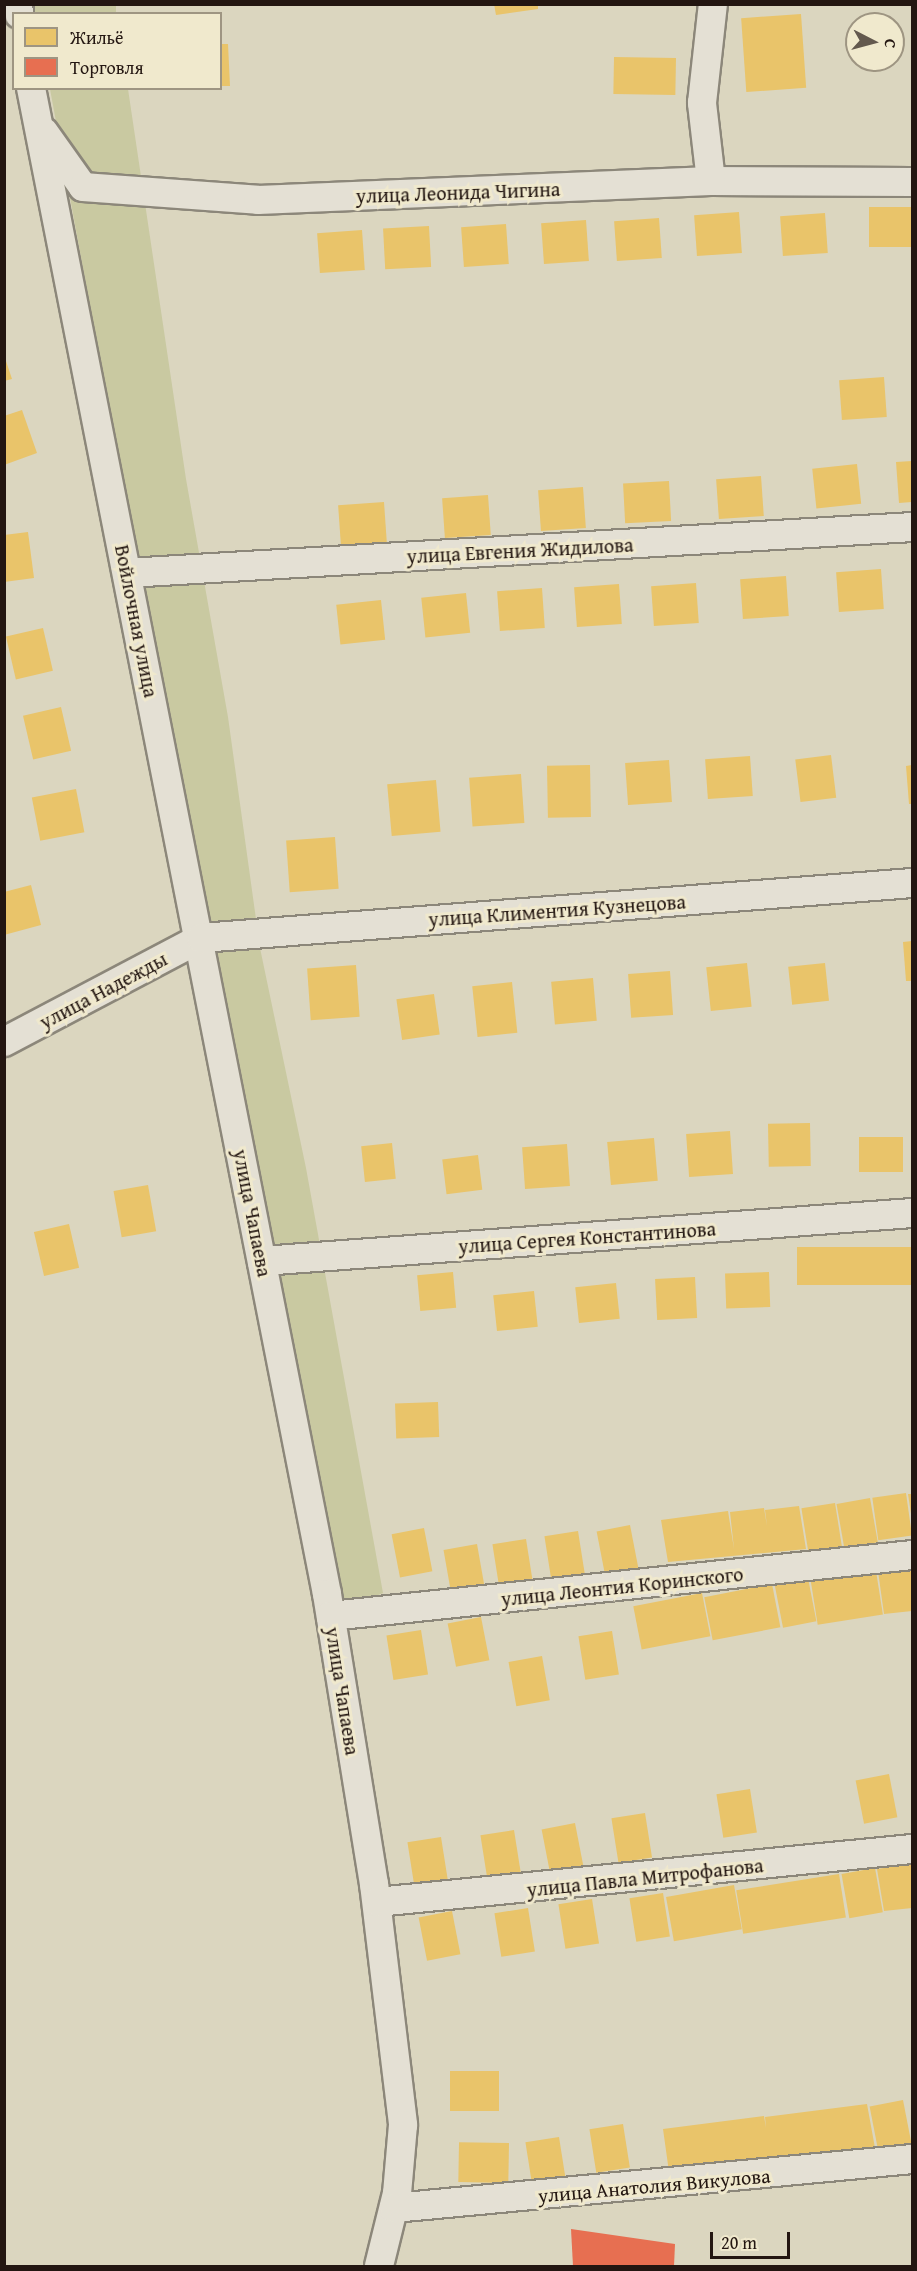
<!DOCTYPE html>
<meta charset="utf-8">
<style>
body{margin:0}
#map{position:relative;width:917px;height:2271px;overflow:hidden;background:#dbd6bf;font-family:"Gentium Book Plus",serif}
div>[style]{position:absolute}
.green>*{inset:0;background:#c9c9a1;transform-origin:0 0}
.homes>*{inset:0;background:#e9c46a;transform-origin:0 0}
.shops>*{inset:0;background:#e76f51}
.roads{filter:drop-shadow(2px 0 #8c877a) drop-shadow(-2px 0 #8c877a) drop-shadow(0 2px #8c877a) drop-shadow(0 -2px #8c877a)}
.minor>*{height:28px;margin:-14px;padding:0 14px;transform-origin:14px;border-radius:14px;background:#e4e0d4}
span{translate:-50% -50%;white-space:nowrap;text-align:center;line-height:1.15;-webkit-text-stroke:6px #f0e9cd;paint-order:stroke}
.street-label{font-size:20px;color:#231611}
.frame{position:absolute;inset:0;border:6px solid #231611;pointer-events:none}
.legend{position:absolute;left:12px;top:12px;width:210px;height:78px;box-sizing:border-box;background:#f0e9cd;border:2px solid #9e9582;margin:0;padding:8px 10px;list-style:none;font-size:18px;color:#231611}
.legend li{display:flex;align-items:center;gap:12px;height:30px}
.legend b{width:30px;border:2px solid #9e9582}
.north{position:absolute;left:845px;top:12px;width:60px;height:60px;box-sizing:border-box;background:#f0e9cd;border:2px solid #9e9582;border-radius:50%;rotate:96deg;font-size:16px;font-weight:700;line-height:24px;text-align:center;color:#231611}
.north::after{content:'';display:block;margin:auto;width:21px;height:27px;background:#63594e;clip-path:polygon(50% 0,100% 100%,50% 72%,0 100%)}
.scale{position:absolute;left:710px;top:2232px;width:80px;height:27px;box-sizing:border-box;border:3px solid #231611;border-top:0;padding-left:8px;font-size:18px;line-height:21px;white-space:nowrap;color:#231611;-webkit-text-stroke:4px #f0e9cd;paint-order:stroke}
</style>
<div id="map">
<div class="green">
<i style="left:35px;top:5px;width:81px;height:8px"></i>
<i style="clip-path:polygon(50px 89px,128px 89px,186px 479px,228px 717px,260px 948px,306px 1168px,383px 1593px,347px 1608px,333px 1584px,217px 953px,165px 713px)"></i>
</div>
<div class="homes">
<i style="clip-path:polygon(494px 4px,538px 4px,538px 9px,496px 15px)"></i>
<i style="left:801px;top:14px;width:74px;height:60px;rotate:86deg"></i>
<i style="clip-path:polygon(220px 44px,228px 44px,230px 86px,220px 86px)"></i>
<i style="left:614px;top:57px;width:62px;height:37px;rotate:1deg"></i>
<i style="left:912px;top:207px;width:40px;height:43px;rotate:90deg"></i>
<i style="left:739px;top:212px;width:41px;height:45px;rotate:86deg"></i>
<i style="left:825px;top:213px;width:40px;height:45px;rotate:86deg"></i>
<i style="left:659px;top:218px;width:40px;height:45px;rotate:86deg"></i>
<i style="left:586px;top:220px;width:41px;height:45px;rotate:86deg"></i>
<i style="left:506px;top:224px;width:40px;height:45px;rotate:86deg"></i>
<i style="left:429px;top:226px;width:41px;height:46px;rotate:87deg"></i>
<i style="left:362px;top:230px;width:40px;height:45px;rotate:86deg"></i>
<i style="clip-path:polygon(4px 355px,12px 379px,4px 381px)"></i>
<i style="left:884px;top:377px;width:40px;height:45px;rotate:86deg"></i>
<i style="clip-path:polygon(22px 410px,37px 453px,4px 465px,4px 416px)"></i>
<i style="clip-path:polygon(912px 461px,912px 502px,899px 503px,896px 462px)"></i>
<i style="left:857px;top:464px;width:40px;height:45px;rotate:84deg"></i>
<i style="left:761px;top:476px;width:40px;height:45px;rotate:86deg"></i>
<i style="left:669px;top:481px;width:40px;height:46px;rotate:87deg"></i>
<i style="left:583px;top:487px;width:41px;height:45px;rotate:86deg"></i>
<i style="left:488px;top:495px;width:40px;height:46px;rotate:86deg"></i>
<i style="left:384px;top:502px;width:40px;height:46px;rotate:86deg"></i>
<i style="clip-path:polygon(28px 532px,34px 578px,4px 582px,4px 535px)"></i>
<i style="left:881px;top:569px;width:40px;height:45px;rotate:86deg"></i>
<i style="left:786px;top:576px;width:40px;height:46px;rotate:86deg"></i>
<i style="left:696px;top:583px;width:40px;height:45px;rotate:86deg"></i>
<i style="left:619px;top:584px;width:40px;height:45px;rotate:86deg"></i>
<i style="left:542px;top:588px;width:40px;height:45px;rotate:86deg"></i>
<i style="left:466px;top:593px;width:40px;height:45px;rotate:84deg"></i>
<i style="left:381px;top:600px;width:40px;height:45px;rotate:84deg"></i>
<i style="left:43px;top:628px;width:44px;height:38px;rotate:77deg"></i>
<i style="left:61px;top:707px;width:45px;height:39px;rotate:77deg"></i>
<i style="left:831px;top:755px;width:43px;height:36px;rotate:83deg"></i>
<i style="left:750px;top:756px;width:40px;height:45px;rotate:86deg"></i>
<i style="left:669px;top:760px;width:42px;height:44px;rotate:86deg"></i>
<i style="left:590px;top:765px;width:52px;height:43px;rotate:89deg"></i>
<i style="clip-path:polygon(912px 765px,912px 804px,909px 804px,906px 766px)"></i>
<i style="left:521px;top:774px;width:49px;height:52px;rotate:86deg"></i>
<i style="left:436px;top:780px;width:52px;height:49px;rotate:85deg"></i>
<i style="left:76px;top:789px;width:44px;height:45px;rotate:79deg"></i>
<i style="left:335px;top:837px;width:52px;height:49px;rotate:86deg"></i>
<i style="clip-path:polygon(31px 885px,41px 925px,4px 935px,4px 892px)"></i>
<i style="clip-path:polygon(912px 941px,912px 981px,906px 981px,903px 942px)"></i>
<i style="left:747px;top:963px;width:44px;height:41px;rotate:84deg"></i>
<i style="left:825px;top:963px;width:38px;height:37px;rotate:84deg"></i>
<i style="left:356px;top:965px;width:52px;height:49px;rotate:86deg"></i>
<i style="left:670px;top:971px;width:44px;height:42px;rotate:86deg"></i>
<i style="left:593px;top:978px;width:43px;height:42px;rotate:85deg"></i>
<i style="left:512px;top:982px;width:51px;height:40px;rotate:84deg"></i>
<i style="left:434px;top:994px;width:41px;height:38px;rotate:82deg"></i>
<i style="left:810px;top:1123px;width:43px;height:42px;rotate:89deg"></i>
<i style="left:730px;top:1131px;width:43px;height:44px;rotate:86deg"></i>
<i style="left:903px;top:1137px;width:35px;height:44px;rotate:90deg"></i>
<i style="left:654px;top:1138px;width:43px;height:47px;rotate:85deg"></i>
<i style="left:392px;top:1143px;width:36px;height:31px;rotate:84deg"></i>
<i style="left:567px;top:1144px;width:42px;height:45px;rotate:86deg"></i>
<i style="left:478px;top:1155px;width:35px;height:36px;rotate:83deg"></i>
<i style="left:148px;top:1185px;width:47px;height:35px;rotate:80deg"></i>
<i style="left:69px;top:1224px;width:45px;height:36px;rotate:77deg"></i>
<i style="left:912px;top:1247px;width:38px;height:115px;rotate:90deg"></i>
<i style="left:453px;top:1272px;width:36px;height:36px;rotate:85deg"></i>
<i style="left:769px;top:1272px;width:35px;height:44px;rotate:88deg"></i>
<i style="left:695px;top:1277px;width:41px;height:40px;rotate:87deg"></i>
<i style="left:616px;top:1283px;width:36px;height:41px;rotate:84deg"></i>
<i style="left:534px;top:1291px;width:36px;height:41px;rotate:84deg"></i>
<i style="left:438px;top:1402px;width:35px;height:43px;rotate:88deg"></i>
<i style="left:906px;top:1493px;width:43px;height:34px;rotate:82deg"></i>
<i style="clip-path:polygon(908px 1494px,912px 1494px,912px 1514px,911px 1514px)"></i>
<i style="left:870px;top:1498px;width:45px;height:34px;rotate:80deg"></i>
<i style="left:835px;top:1503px;width:44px;height:34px;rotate:81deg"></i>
<i style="clip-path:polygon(799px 1506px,806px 1549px,668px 1562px,661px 1520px,728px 1511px,734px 1549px,730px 1512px,764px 1508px,767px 1526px,765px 1510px)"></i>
<i style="left:630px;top:1525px;width:44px;height:34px;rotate:79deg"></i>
<i style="left:424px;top:1528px;width:44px;height:33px;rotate:79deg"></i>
<i style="left:578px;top:1531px;width:44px;height:34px;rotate:81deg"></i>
<i style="left:526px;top:1539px;width:44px;height:34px;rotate:81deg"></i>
<i style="left:477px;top:1544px;width:45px;height:34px;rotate:80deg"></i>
<i style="clip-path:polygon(912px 1567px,912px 1611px,884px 1614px,878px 1571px)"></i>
<i style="left:876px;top:1571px;width:44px;height:66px;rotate:81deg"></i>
<i style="left:808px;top:1578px;width:44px;height:34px;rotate:79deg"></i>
<i style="left:772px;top:1584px;width:44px;height:69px;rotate:79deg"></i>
<i style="left:702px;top:1593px;width:44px;height:70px;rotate:79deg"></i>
<i style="left:481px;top:1617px;width:44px;height:34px;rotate:79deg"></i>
<i style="left:421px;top:1630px;width:45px;height:35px;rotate:81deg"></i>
<i style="left:612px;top:1631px;width:44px;height:34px;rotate:81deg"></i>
<i style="left:542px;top:1656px;width:45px;height:34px;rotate:80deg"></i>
<i style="left:889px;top:1774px;width:44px;height:34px;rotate:79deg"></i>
<i style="left:750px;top:1789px;width:44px;height:34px;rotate:81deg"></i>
<i style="left:645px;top:1813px;width:45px;height:34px;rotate:81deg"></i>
<i style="left:575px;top:1823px;width:44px;height:34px;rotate:79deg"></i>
<i style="left:514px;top:1830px;width:44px;height:34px;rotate:81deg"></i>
<i style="left:441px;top:1837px;width:44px;height:34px;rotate:81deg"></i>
<i style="clip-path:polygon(911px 1864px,912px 1908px,884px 1911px,877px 1869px)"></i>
<i style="left:875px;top:1868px;width:45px;height:34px;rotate:80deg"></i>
<i style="left:839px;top:1874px;width:44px;height:104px;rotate:81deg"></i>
<i style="left:734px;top:1885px;width:45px;height:69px;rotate:80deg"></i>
<i style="left:663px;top:1893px;width:44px;height:34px;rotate:81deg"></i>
<i style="left:592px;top:1899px;width:45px;height:34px;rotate:81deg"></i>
<i style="left:528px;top:1908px;width:44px;height:34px;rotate:81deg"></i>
<i style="left:452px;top:1911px;width:44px;height:34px;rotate:79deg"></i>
<i style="left:499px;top:2071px;width:40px;height:49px;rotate:90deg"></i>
<i style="left:903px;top:2100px;width:44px;height:34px;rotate:79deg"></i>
<i style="clip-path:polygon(867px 2104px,875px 2148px,669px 2172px,663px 2129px,764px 2116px,766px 2128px,765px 2117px)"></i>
<i style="left:623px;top:2124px;width:44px;height:34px;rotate:81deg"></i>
<i style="left:559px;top:2137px;width:45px;height:34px;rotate:81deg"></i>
<i style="left:509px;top:2143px;width:40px;height:50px;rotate:91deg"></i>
</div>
<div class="shops">
<i style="clip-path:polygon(571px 2229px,675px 2244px,674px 2266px,573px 2266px)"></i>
</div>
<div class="roads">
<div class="minor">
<i style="left:18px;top:4px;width:10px;rotate:84deg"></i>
<i style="left:31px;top:88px;width:1535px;rotate:78.88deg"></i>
<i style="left:327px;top:1594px;width:294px;rotate:80.8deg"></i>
<i style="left:374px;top:1884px;width:243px;rotate:83.1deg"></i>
<i style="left:403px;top:2125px;width:68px;rotate:95deg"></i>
<i style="left:397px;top:2193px;width:75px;rotate:103.9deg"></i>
<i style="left:44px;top:132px;width:67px;rotate:54.7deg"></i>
<i style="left:83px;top:187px;width:175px;rotate:4.2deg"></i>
<i style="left:258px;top:200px;width:453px;rotate:-2.4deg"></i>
<i style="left:711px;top:181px;width:201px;rotate:0.3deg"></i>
<i style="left:711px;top:181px;width:79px;rotate:-96.6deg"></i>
<i style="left:702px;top:103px;width:100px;rotate:-83.7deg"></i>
<i style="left:127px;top:573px;width:786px;rotate:-3.35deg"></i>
<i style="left:4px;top:1042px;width:223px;rotate:-27.8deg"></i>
<i style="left:201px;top:938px;width:713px;rotate:-4.42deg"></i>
<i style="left:262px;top:1261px;width:652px;rotate:-4.22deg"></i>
<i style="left:331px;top:1616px;width:584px;rotate:-5.99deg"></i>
<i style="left:377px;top:1902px;width:538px;rotate:-5.66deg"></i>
<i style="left:394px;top:2208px;width:520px;rotate:-5.4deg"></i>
</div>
</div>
<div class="street-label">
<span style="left:458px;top:192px;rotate:-2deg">улица Леонида Чигина</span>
<span style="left:520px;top:550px;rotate:-3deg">улица Евгения Жидилова</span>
<span style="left:137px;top:621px;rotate:79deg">Войлочная улица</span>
<span style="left:557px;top:910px;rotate:-4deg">улица Климентия Кузнецова</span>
<span style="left:103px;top:990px;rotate:-28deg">улица Надежды</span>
<span style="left:253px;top:1213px;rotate:79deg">улица Чапаева</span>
<span style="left:587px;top:1237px;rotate:-4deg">улица Сергея Константинова</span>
<span style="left:622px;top:1586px;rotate:-6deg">улица Леонтия Коринского</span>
<span style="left:343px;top:1691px;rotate:81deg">улица Чапаева</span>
<span style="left:645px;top:1877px;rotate:-6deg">улица Павла Митрофанова</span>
<span style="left:654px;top:2185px;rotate:-5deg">улица Анатолия Викулова</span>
</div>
<div class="frame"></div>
<ul class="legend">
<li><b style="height:16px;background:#e9c46a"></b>Жильё</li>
<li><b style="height:16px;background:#e76f51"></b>Торговля</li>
</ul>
<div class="north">С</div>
<div class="scale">20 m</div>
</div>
